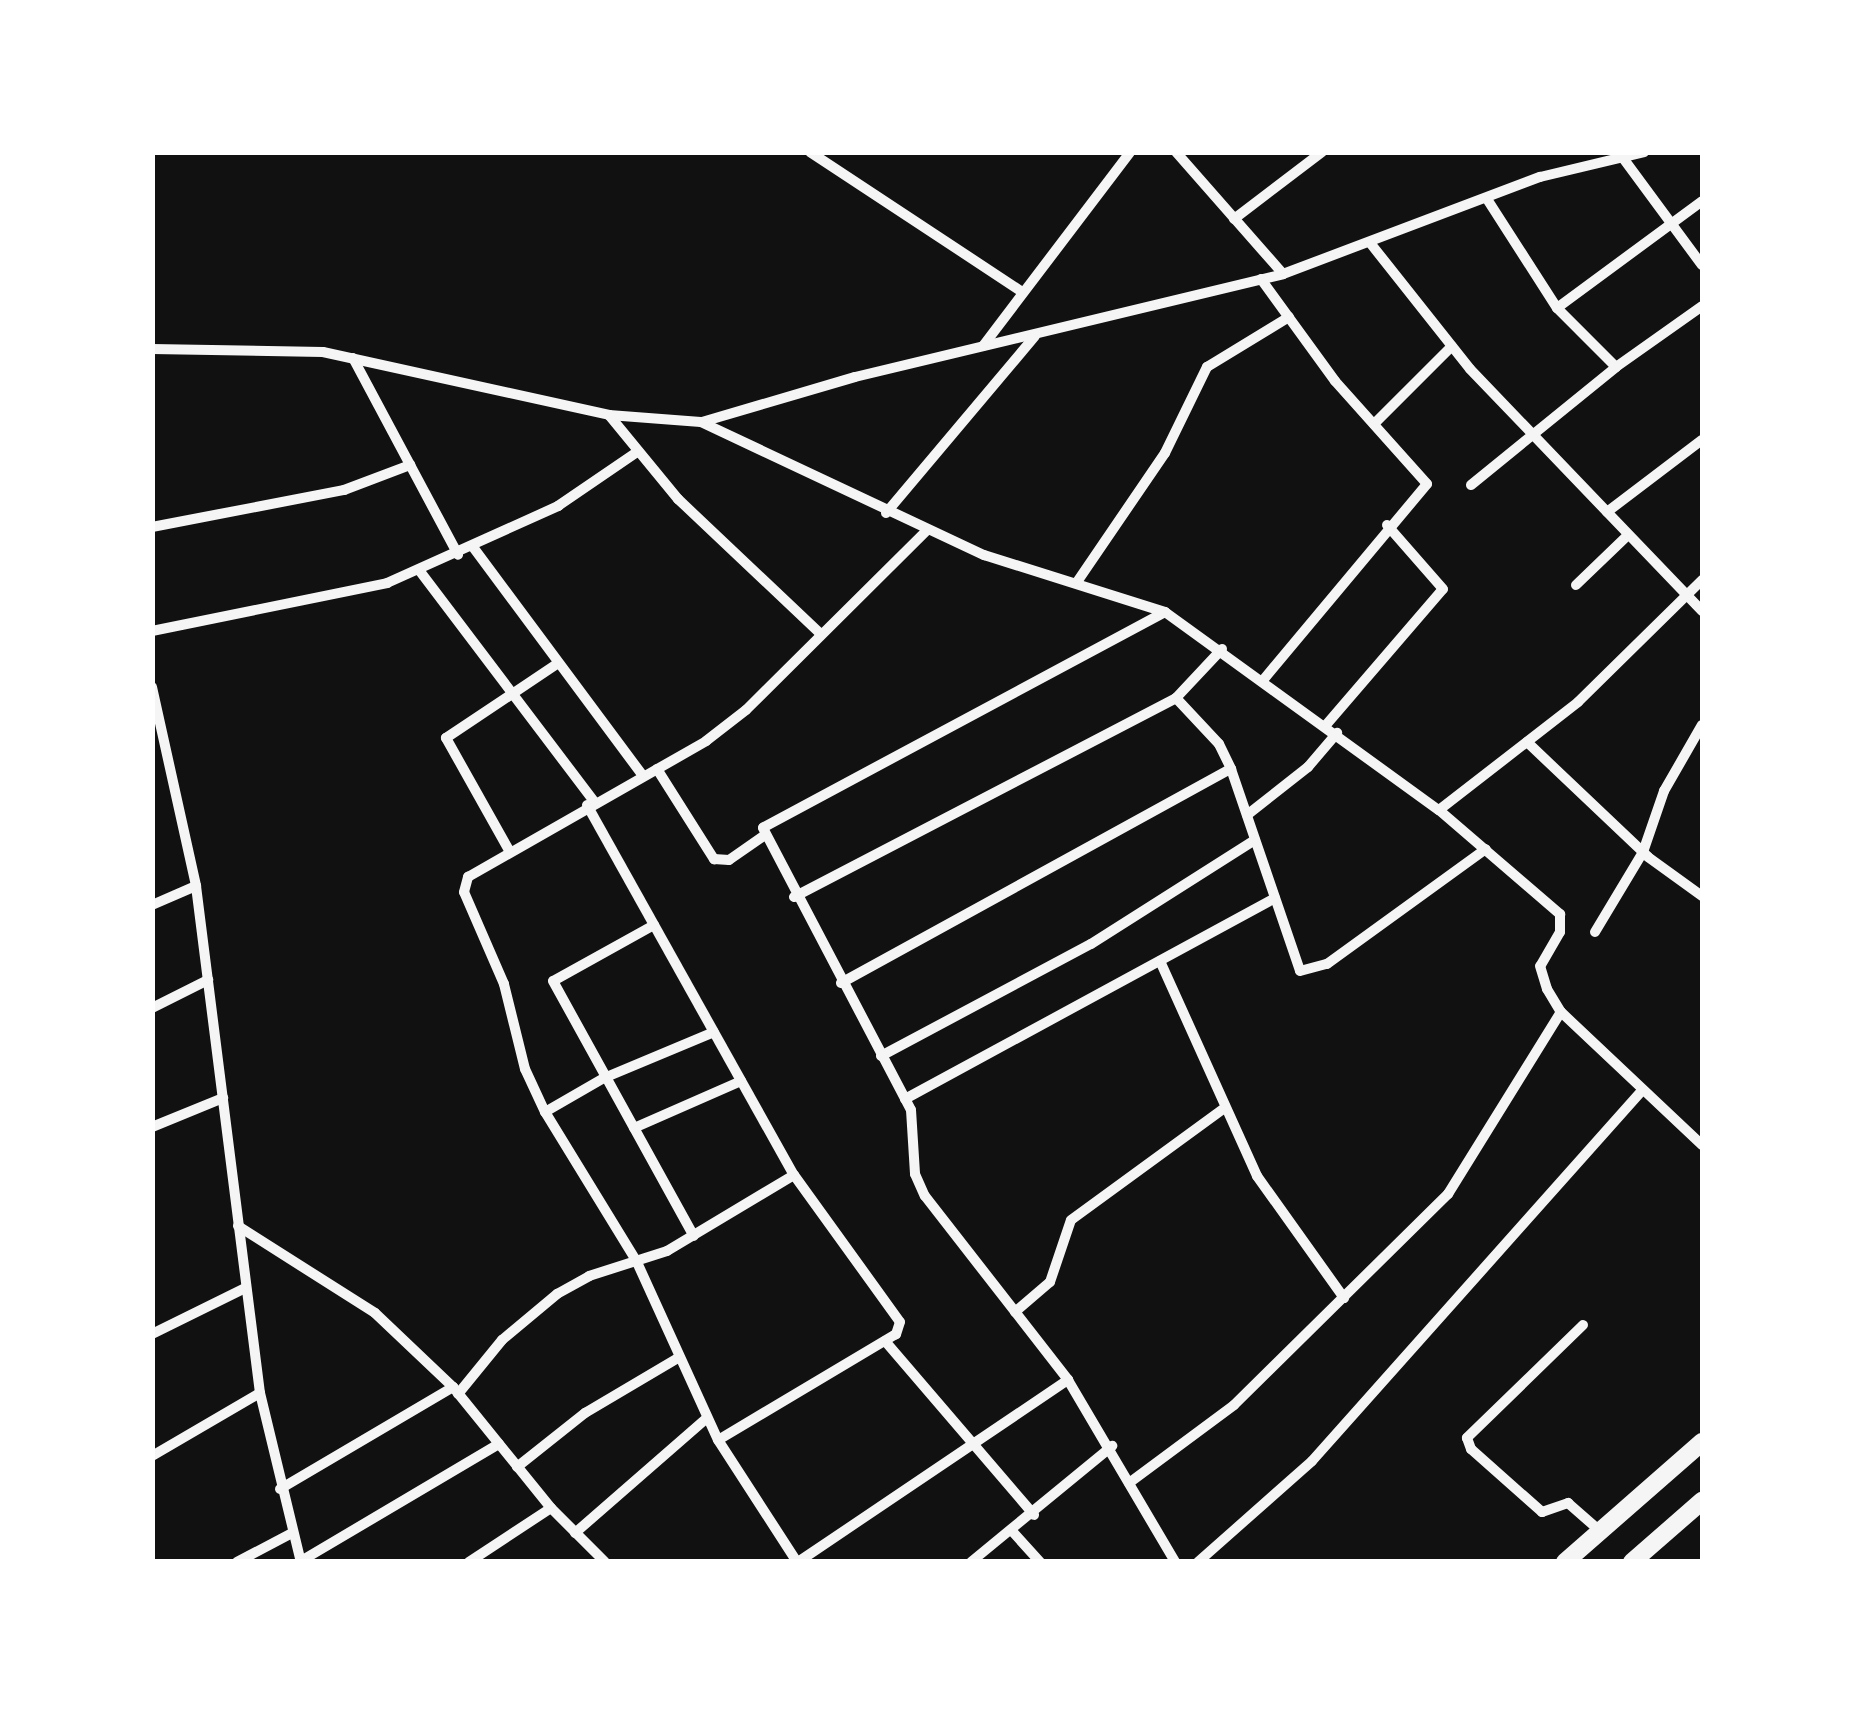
<!DOCTYPE html>
<style>
body{margin:0}
#map{position:relative;width:1855px;height:1714px;overflow:hidden;background:#111;font-family:"Public Sans",sans-serif}
div>[style]{position:absolute}
.minor>*{height:10px;margin:-5px;padding:0 5px;transform-origin:5px;border-radius:5px;background:#f5f5f5}
.primary>*{height:18px;margin:-9px;padding:0 9px;transform-origin:9px;border-radius:9px;background:#f5f5f5}
span{translate:-50% -50%;white-space:nowrap;text-align:center;line-height:1.15;-webkit-text-stroke:8px #fff;paint-order:stroke}
.frame{position:absolute;inset:0;border:155px solid #fff;pointer-events:none}
</style>
<div id="map">
<div class="minor">
<i style="left:810px;top:152px;width:254px;rotate:33.4deg"></i>
<i style="left:1176px;top:152px;width:162px;rotate:48.7deg"></i>
<i style="left:1623px;top:158px;width:133px;rotate:53.6deg"></i>
<i style="left:1234px;top:219px;width:111px;rotate:-37.3deg"></i>
<i style="left:1371px;top:244px;width:159px;rotate:51.6deg"></i>
<i style="left:1470px;top:369px;width:335px;rotate:46.2deg"></i>
<i style="left:1261px;top:279px;width:126px;rotate:54deg"></i>
<i style="left:1335px;top:381px;width:138px;rotate:48.2deg"></i>
<i style="left:1427px;top:484px;width:253px;rotate:129.9deg"></i>
<i style="left:1557px;top:308px;width:180px;rotate:-36.4deg"></i>
<i style="left:983px;top:346px;width:243px;rotate:-52.8deg"></i>
<i style="left:152px;top:349px;width:171px;rotate:1deg"></i>
<i style="left:323px;top:352px;width:293px;rotate:12.4deg"></i>
<i style="left:609px;top:415px;width:92px;rotate:4.4deg"></i>
<i style="left:701px;top:422px;width:313px;rotate:25.2deg"></i>
<i style="left:984px;top:555px;width:190px;rotate:17.5deg"></i>
<i style="left:1165px;top:612px;width:338px;rotate:35.9deg"></i>
<i style="left:1439px;top:810px;width:160px;rotate:40.7deg"></i>
<i style="left:1560px;top:914px;width:18px;rotate:90deg"></i>
<i style="left:1560px;top:932px;width:39px;rotate:120deg"></i>
<i style="left:1540px;top:966px;width:24px;rotate:73deg"></i>
<i style="left:1547px;top:989px;width:27px;rotate:59deg"></i>
<i style="left:1561px;top:1012px;width:194px;rotate:43.3deg"></i>
<i style="left:353px;top:358px;width:223px;rotate:61.9deg"></i>
<i style="left:1616px;top:367px;width:105px;rotate:-35.3deg"></i>
<i style="left:609px;top:415px;width:109px;rotate:50.6deg"></i>
<i style="left:678px;top:499px;width:197px;rotate:43.4deg"></i>
<i style="left:702px;top:422px;width:159px;rotate:-16.4deg"></i>
<i style="left:855px;top:377px;width:440px;rotate:-13.5deg"></i>
<i style="left:1283px;top:274px;width:275px;rotate:-20.7deg"></i>
<i style="left:1540px;top:177px;width:107px;rotate:-13.5deg"></i>
<i style="left:1374px;top:424px;width:110px;rotate:-45deg"></i>
<i style="left:1471px;top:485px;width:187px;rotate:-39.1deg"></i>
<i style="left:1616px;top:367px;width:83px;rotate:-135deg"></i>
<i style="left:1557px;top:308px;width:130px;rotate:-122.7deg"></i>
<i style="left:1607px;top:512px;width:119px;rotate:-37.2deg"></i>
<i style="left:886px;top:513px;width:231px;rotate:-49.9deg"></i>
<i style="left:152px;top:527px;width:196px;rotate:-10.9deg"></i>
<i style="left:344px;top:490px;width:71px;rotate:-20.7deg"></i>
<i style="left:473px;top:547px;width:285px;rotate:53.4deg"></i>
<i style="left:419px;top:570px;width:290px;rotate:52.9deg"></i>
<i style="left:1077px;top:582px;width:156px;rotate:-55.7deg"></i>
<i style="left:1165px;top:453px;width:96px;rotate:-64deg"></i>
<i style="left:1207px;top:367px;width:96px;rotate:-31.4deg"></i>
<i style="left:1576px;top:585px;width:72px;rotate:-43.9deg"></i>
<i style="left:1165px;top:612px;width:456px;rotate:151.8deg"></i>
<i style="left:763px;top:828px;width:318px;rotate:62.3deg"></i>
<i style="left:911px;top:1110px;width:64px;rotate:86.4deg"></i>
<i style="left:915px;top:1174px;width:24px;rotate:66deg"></i>
<i style="left:925px;top:1196px;width:233px;rotate:52.1deg"></i>
<i style="left:1068px;top:1380px;width:211px;rotate:59.5deg"></i>
<i style="left:152px;top:631px;width:240px;rotate:-11.5deg"></i>
<i style="left:387px;top:583px;width:188px;rotate:-24.2deg"></i>
<i style="left:558px;top:506px;width:96px;rotate:-34.4deg"></i>
<i style="left:1222px;top:649px;width:67px;rotate:133.2deg"></i>
<i style="left:1176px;top:698px;width:63px;rotate:46.9deg"></i>
<i style="left:1219px;top:744px;width:28px;rotate:64deg"></i>
<i style="left:1231px;top:769px;width:213px;rotate:71.1deg"></i>
<i style="left:1300px;top:971px;width:28px;rotate:-15deg"></i>
<i style="left:1327px;top:964px;width:196px;rotate:-35.9deg"></i>
<i style="left:152px;top:687px;width:204px;rotate:77.5deg"></i>
<i style="left:196px;top:886px;width:511px;rotate:82.81deg"></i>
<i style="left:260px;top:1393px;width:174px;rotate:76.4deg"></i>
<i style="left:1326px;top:725px;width:179px;rotate:-49.3deg"></i>
<i style="left:1443px;top:589px;width:85px;rotate:-131.2deg"></i>
<i style="left:1527px;top:742px;width:167px;rotate:43.5deg"></i>
<i style="left:1648px;top:857px;width:67px;rotate:35.8deg"></i>
<i style="left:657px;top:769px;width:107px;rotate:57.7deg"></i>
<i style="left:714px;top:859px;width:15px;rotate:4deg"></i>
<i style="left:729px;top:860px;width:44px;rotate:-34.8deg"></i>
<i style="left:587px;top:805px;width:424px;rotate:60.8deg"></i>
<i style="left:794px;top:1175px;width:181px;rotate:54.2deg"></i>
<i style="left:900px;top:1322px;width:13px;rotate:108deg"></i>
<i style="left:896px;top:1334px;width:207px;rotate:149.2deg"></i>
<i style="left:1439px;top:810px;width:176px;rotate:-37.8deg"></i>
<i style="left:1578px;top:702px;width:174px;rotate:-44.5deg"></i>
<i style="left:1247px;top:815px;width:78px;rotate:-38.2deg"></i>
<i style="left:1308px;top:767px;width:45px;rotate:-49.5deg"></i>
<i style="left:510px;top:852px;width:131px;rotate:-119.3deg"></i>
<i style="left:446px;top:738px;width:133px;rotate:-33.7deg"></i>
<i style="left:794px;top:897px;width:431px;rotate:-27.5deg"></i>
<i style="left:152px;top:905px;width:48px;rotate:-23.4deg"></i>
<i style="left:654px;top:925px;width:115px;rotate:151deg"></i>
<i style="left:553px;top:981px;width:291px;rotate:61.1deg"></i>
<i style="left:1595px;top:932px;width:93px;rotate:-59deg"></i>
<i style="left:1643px;top:852px;width:65px;rotate:-71deg"></i>
<i style="left:1664px;top:791px;width:76px;rotate:-60.1deg"></i>
<i style="left:1160px;top:961px;width:236px;rotate:65.7deg"></i>
<i style="left:1257px;top:1176px;width:150px;rotate:54.5deg"></i>
<i style="left:841px;top:983px;width:445px;rotate:-28.8deg"></i>
<i style="left:152px;top:1008px;width:63px;rotate:-26.6deg"></i>
<i style="left:881px;top:1056px;width:238px;rotate:-28.1deg"></i>
<i style="left:1091px;top:944px;width:194px;rotate:-32.4deg"></i>
<i style="left:905px;top:1099px;width:421px;rotate:-28.5deg"></i>
<i style="left:545px;top:1112px;width:68px;rotate:-30deg"></i>
<i style="left:604px;top:1078px;width:119px;rotate:-22.7deg"></i>
<i style="left:152px;top:1127px;width:77px;rotate:-22.2deg"></i>
<i style="left:634px;top:1128px;width:117px;rotate:-23.7deg"></i>
<i style="left:238px;top:1226px;width:162px;rotate:32.4deg"></i>
<i style="left:375px;top:1313px;width:108px;rotate:43.5deg"></i>
<i style="left:453px;top:1387px;width:156px;rotate:51deg"></i>
<i style="left:551px;top:1508px;width:76px;rotate:45deg"></i>
<i style="left:1015px;top:1312px;width:46px;rotate:-40.6deg"></i>
<i style="left:1050px;top:1282px;width:65px;rotate:-71.3deg"></i>
<i style="left:1071px;top:1220px;width:187px;rotate:-36.1deg"></i>
<i style="left:1583px;top:1325px;width:162px;rotate:135.8deg"></i>
<i style="left:1467px;top:1438px;width:12px;rotate:70deg"></i>
<i style="left:1471px;top:1449px;width:95px;rotate:41.6deg"></i>
<i style="left:1542px;top:1512px;width:28px;rotate:-19deg"></i>
<i style="left:1568px;top:1503px;width:43px;rotate:41.2deg"></i>
<i style="left:152px;top:1334px;width:104px;rotate:-26.3deg"></i>
<i style="left:885px;top:1341px;width:229px;rotate:49.4deg"></i>
<i style="left:458px;top:1394px;width:70px;rotate:-50.8deg"></i>
<i style="left:502px;top:1340px;width:72px;rotate:-39.9deg"></i>
<i style="left:557px;top:1294px;width:37px;rotate:-29deg"></i>
<i style="left:589px;top:1276px;width:82px;rotate:-17.8deg"></i>
<i style="left:667px;top:1251px;width:148px;rotate:-30.9deg"></i>
<i style="left:152px;top:1456px;width:125px;rotate:-30.3deg"></i>
<i style="left:517px;top:1467px;width:87px;rotate:-38.5deg"></i>
<i style="left:585px;top:1413px;width:108px;rotate:-30.6deg"></i>
<i style="left:1129px;top:1483px;width:131px;rotate:-36.6deg"></i>
<i style="left:1234px;top:1405px;width:301px;rotate:-44.6deg"></i>
<i style="left:1448px;top:1194px;width:214px;rotate:-58.2deg"></i>
<i style="left:280px;top:1489px;width:201px;rotate:-30.5deg"></i>
<i style="left:1012px;top:1531px;width:42px;rotate:47.9deg"></i>
<i style="left:575px;top:1533px;width:175px;rotate:-41.1deg"></i>
<i style="left:301px;top:1561px;width:230px;rotate:-30.6deg"></i>
<i style="left:237px;top:1562px;width:62px;rotate:-27.8deg"></i>
<i style="left:469px;top:1562px;width:98px;rotate:-33.4deg"></i>
<i style="left:797px;top:1562px;width:145px;rotate:-122.9deg"></i>
<i style="left:718px;top:1440px;width:196px;rotate:-114.5deg"></i>
<i style="left:637px;top:1262px;width:176px;rotate:-121.5deg"></i>
<i style="left:545px;top:1112px;width:47px;rotate:-114.9deg"></i>
<i style="left:525px;top:1069px;width:88px;rotate:-103.9deg"></i>
<i style="left:504px;top:984px;width:100px;rotate:-113.5deg"></i>
<i style="left:464px;top:892px;width:16px;rotate:-75deg"></i>
<i style="left:468px;top:877px;width:274px;rotate:-29.7deg"></i>
<i style="left:706px;top:741px;width:51px;rotate:-37.8deg"></i>
<i style="left:746px;top:710px;width:255px;rotate:-44.8deg"></i>
<i style="left:798px;top:1562px;width:326px;rotate:-34deg"></i>
<i style="left:971px;top:1562px;width:183px;rotate:-39.4deg"></i>
<i style="left:1198px;top:1562px;width:152px;rotate:-41.5deg"></i>
<i style="left:1312px;top:1461px;width:497px;rotate:-48.3deg"></i>
</div>
<div class="primary">
<i style="left:1565px;top:1562px;width:182px;rotate:-41.2deg"></i>
<i style="left:1632px;top:1562px;width:93px;rotate:-41.1deg"></i>
</div>
<div class="frame"></div>
</div>
